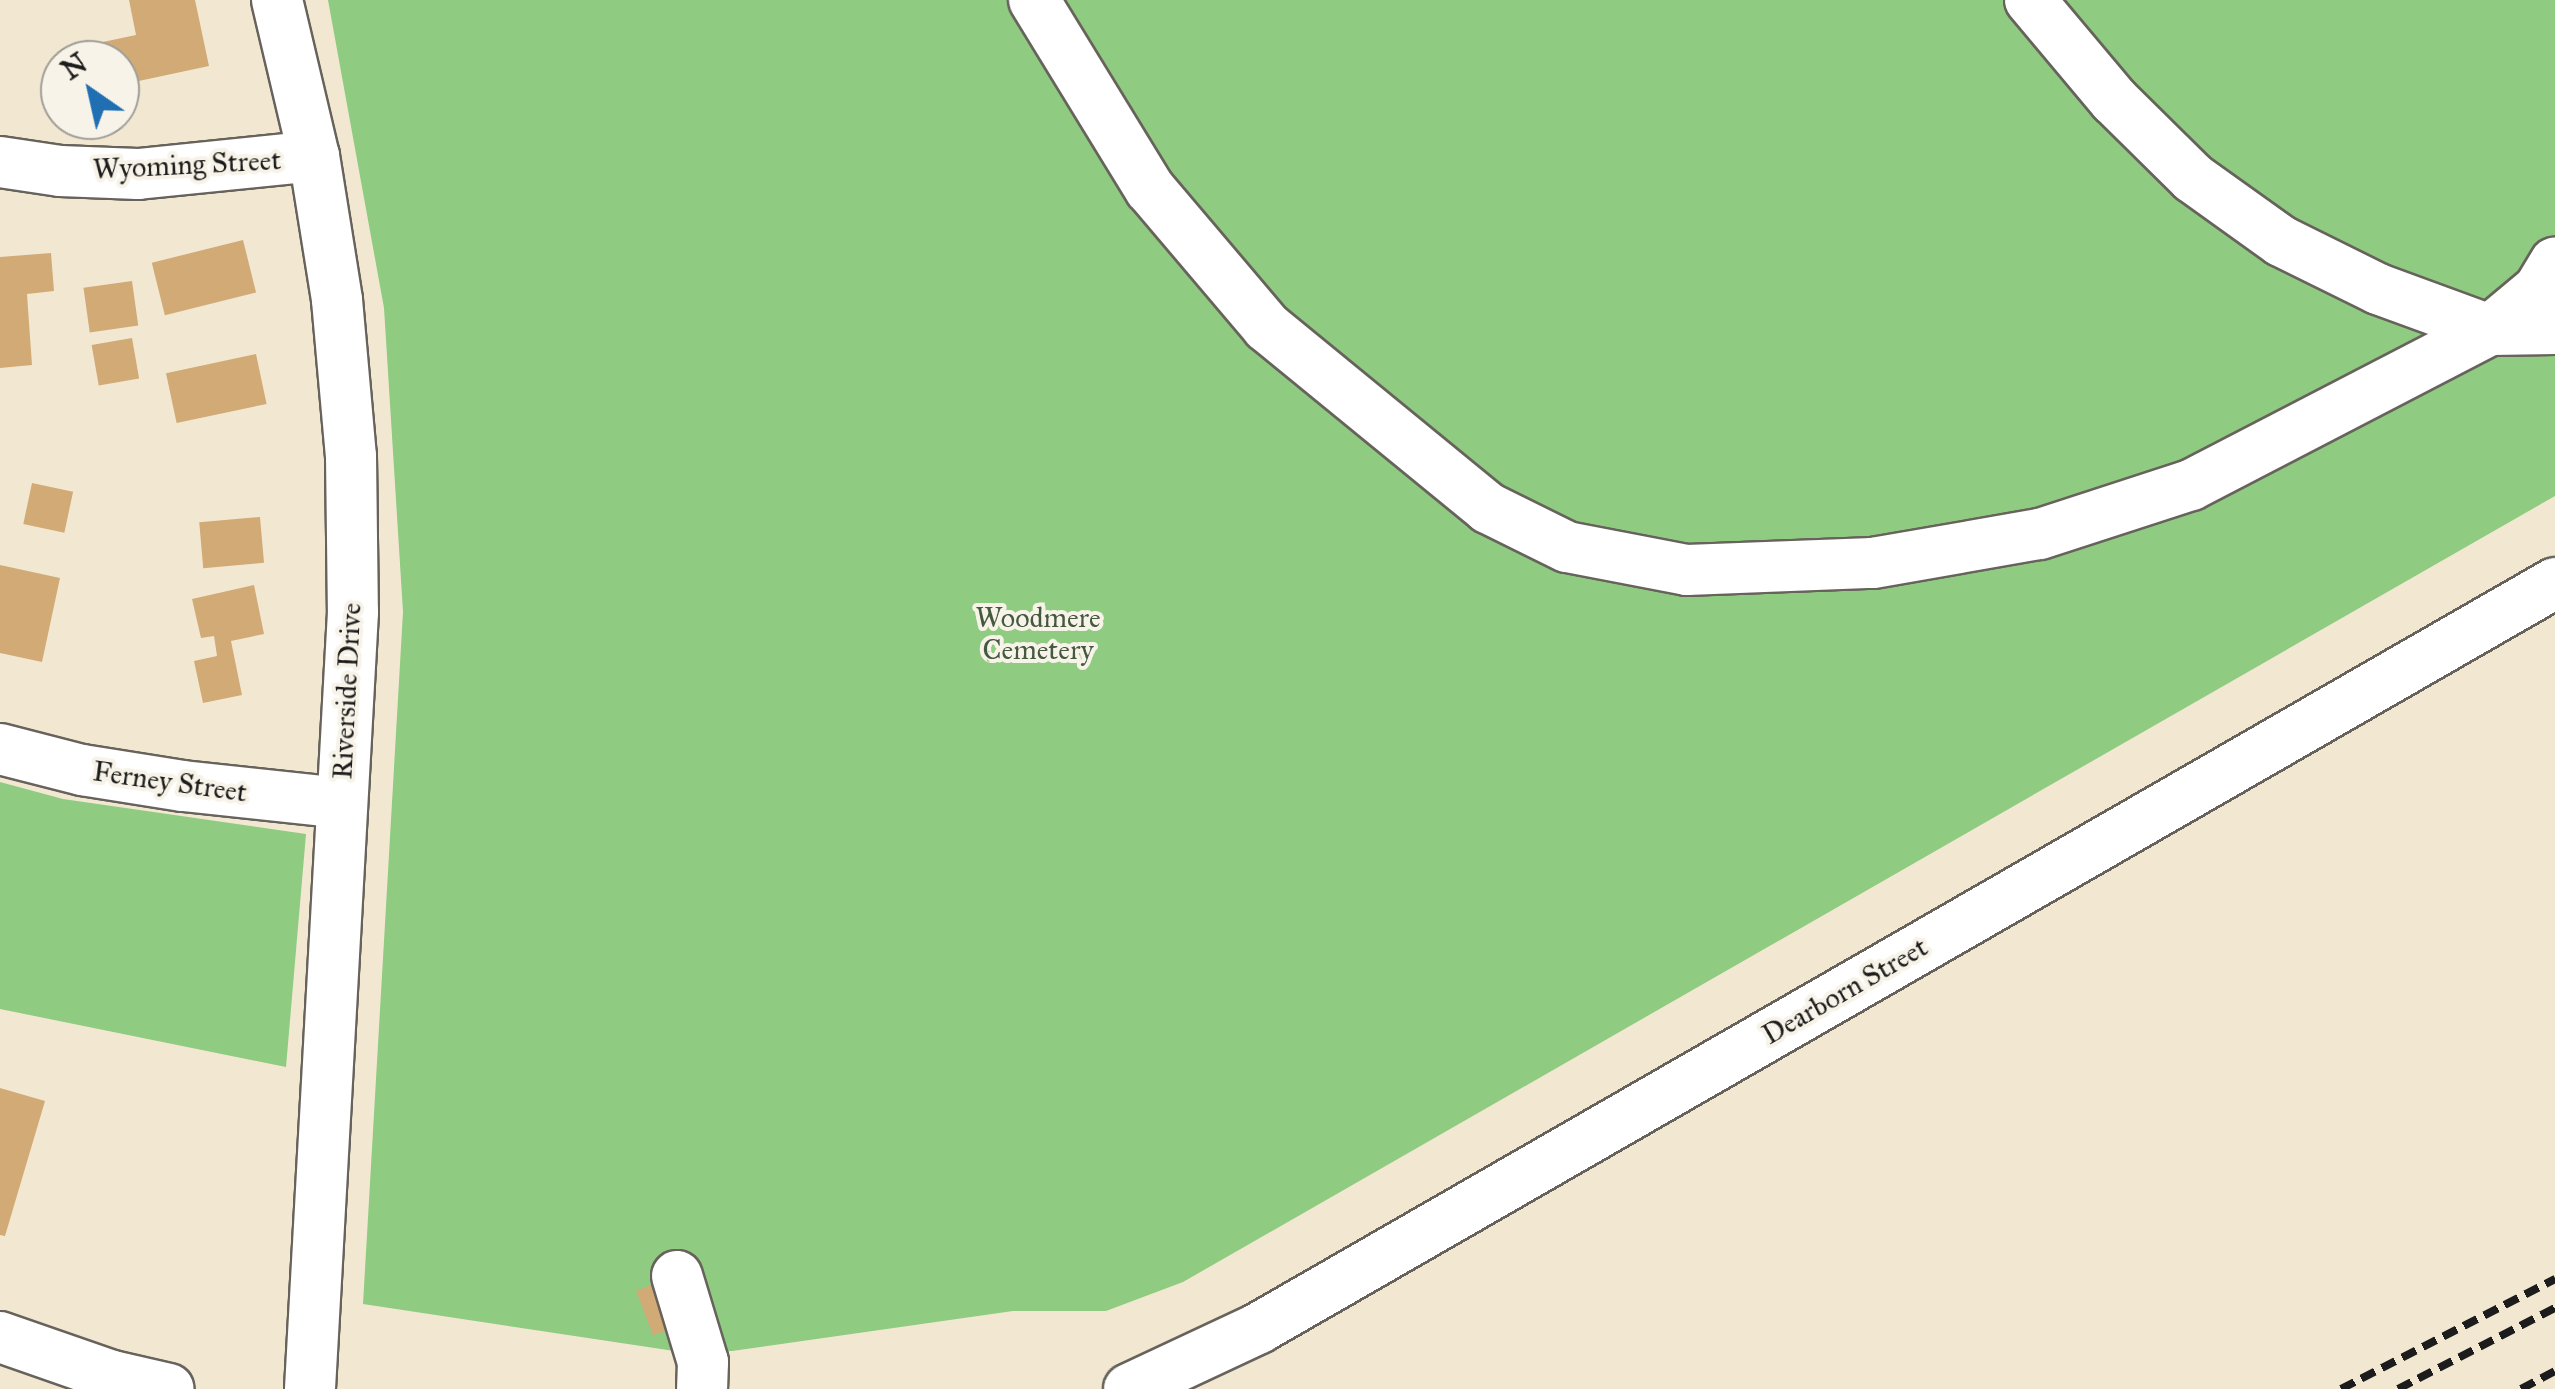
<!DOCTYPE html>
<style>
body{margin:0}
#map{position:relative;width:2555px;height:1389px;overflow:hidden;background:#f2e8d2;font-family:"IM FELL Great Primer",serif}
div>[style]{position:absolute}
.green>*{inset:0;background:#8fcb80}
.building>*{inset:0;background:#d1aa76;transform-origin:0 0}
.roads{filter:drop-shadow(2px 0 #67635c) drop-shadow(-2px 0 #67635c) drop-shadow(0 2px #67635c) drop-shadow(0 -2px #67635c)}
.minor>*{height:50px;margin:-25px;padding:0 25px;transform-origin:25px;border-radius:25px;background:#fff}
.rail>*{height:8px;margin-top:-4px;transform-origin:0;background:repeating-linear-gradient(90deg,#1c1c1c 0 15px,transparent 0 23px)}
span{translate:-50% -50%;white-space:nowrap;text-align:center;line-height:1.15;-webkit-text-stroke:8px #f7f3e8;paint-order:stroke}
.street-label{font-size:28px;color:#1c1c1c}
.park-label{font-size:28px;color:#44593f}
.north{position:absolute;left:40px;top:40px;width:100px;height:100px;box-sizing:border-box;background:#f7f3e8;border:2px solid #9f9d96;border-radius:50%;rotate:326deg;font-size:28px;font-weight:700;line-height:40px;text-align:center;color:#1c1c1c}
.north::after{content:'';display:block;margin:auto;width:35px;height:45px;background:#1f6fb2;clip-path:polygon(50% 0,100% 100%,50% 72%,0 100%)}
</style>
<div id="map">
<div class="green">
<i style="clip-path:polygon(328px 0,2555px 0,2555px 496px,1183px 1282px,1106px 1311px,1013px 1311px,732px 1351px,681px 1352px,363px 1304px,403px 612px,384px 308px)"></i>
<i style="clip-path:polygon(0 782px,63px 799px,306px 834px,286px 1067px,0 1009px)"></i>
</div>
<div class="building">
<i style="clip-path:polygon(129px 0,195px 0,209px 66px,120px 85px,120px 60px,102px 60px,98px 43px,136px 35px)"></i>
<i style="left:243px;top:240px;width:54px;height:94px;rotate:76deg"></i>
<i style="clip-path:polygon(51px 253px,54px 291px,27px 294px,32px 365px,0 368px,0 257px)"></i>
<i style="left:132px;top:281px;width:45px;height:49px;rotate:82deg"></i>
<i style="left:132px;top:338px;width:41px;height:41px;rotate:80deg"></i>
<i style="left:256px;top:354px;width:51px;height:92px;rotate:78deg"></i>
<i style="left:32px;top:483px;width:42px;height:42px;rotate:12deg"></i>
<i style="left:260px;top:517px;width:46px;height:61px;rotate:85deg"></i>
<i style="clip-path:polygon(0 565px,60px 578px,42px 662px,0 653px)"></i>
<i style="clip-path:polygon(254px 585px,264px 634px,231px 641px,242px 695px,203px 703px,194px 661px,217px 656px,214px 636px,201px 638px,192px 599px)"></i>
<i style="clip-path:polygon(0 1088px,45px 1101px,5px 1236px,0 1235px)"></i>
<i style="left:664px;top:1280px;width:48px;height:30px;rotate:69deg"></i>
</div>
<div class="roads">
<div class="minor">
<i style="left:277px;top:0;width:160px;rotate:76.7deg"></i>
<i style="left:314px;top:156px;width:146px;rotate:80.9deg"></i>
<i style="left:337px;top:300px;width:157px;rotate:84.9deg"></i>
<i style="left:351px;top:456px;width:156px;rotate:89.3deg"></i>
<i style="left:353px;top:612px;width:778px;rotate:93.17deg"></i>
<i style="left:1034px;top:0;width:222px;rotate:58.5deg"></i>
<i style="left:1150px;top:189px;width:181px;rotate:49.7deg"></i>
<i style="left:1267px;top:327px;width:286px;rotate:39.3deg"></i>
<i style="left:1488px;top:508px;width:88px;rotate:26.3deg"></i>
<i style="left:1567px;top:547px;width:122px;rotate:10.9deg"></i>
<i style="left:1687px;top:570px;width:186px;rotate:-2.2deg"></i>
<i style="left:1873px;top:563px;width:169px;rotate:-9.9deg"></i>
<i style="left:2040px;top:534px;width:159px;rotate:-18deg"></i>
<i style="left:2191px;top:485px;width:337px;rotate:-27.4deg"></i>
<i style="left:2490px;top:330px;width:64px;rotate:-39.9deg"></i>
<i style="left:2539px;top:289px;width:31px;rotate:-59deg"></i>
<i style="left:2030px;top:0;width:131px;rotate:50deg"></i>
<i style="left:2114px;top:100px;width:111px;rotate:44.6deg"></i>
<i style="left:2193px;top:178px;width:108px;rotate:35.6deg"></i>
<i style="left:2281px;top:241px;width:108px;rotate:26.3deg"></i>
<i style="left:2378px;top:289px;width:119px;rotate:20.1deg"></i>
<i style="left:2490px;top:330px;width:65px;rotate:-0.9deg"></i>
<i style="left:0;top:162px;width:61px;rotate:8.5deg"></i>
<i style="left:60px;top:171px;width:78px;rotate:2.2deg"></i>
<i style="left:138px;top:174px;width:177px;rotate:-5.8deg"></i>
<i style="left:0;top:749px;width:85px;rotate:14.4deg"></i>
<i style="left:82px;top:770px;width:102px;rotate:9deg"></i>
<i style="left:183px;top:786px;width:160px;rotate:6.1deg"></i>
<i style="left:677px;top:1276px;width:90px;rotate:73.2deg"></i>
<i style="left:703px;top:1362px;width:27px;rotate:92deg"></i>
<i style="left:0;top:1337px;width:119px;rotate:19.2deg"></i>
<i style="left:112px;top:1376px;width:58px;rotate:12.8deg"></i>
<i style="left:1129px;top:1389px;width:144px;rotate:-25.1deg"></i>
<i style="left:1259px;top:1328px;width:1495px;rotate:-29.89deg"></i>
</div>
</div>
<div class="rail">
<i style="left:2341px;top:1389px;width:241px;rotate:-27.2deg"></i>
<i style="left:2398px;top:1389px;width:177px;rotate:-27.3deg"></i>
<i style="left:2521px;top:1389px;width:38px;rotate:-28deg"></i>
</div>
<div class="street-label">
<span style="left:187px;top:165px;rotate:-3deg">Wyoming Street</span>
<span style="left:347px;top:691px;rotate:-87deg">Riverside Drive</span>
<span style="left:170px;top:782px;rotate:8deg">Ferney Street</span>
<span style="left:1845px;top:991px;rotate:-30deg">Dearborn Street</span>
</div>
<div class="park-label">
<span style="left:1038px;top:634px">Woodmere<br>Cemetery</span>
</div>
<div class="north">N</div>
</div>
